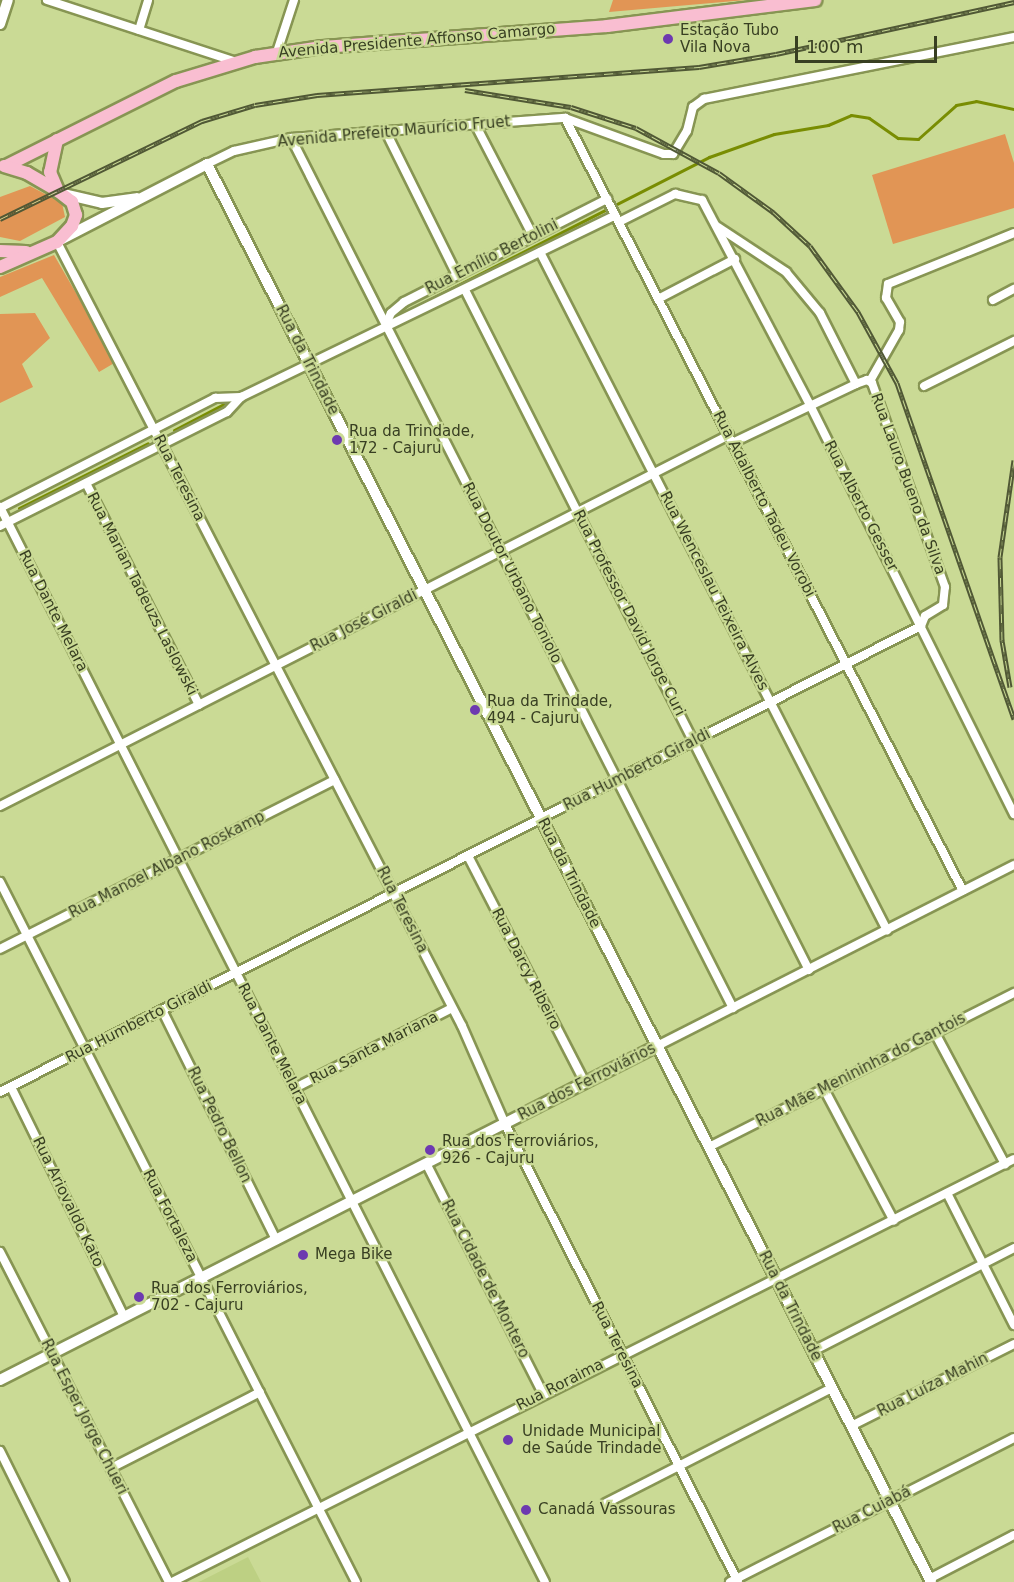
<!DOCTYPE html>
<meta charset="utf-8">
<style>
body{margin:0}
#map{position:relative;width:1014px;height:1582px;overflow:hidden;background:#cada95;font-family:"DejaVu Sans",sans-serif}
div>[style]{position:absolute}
.built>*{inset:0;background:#bdd083}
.green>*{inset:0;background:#e19555}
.stream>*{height:3px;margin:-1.5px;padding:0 1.5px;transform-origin:1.5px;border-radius:1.5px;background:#798d02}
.roads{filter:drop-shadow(2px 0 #879553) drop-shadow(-2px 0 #879553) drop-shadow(0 2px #879553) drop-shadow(0 -2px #879553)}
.minor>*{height:8px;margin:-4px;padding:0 4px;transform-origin:4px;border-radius:4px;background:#fff}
.tertiary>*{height:10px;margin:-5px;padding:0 5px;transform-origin:5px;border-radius:5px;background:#fff}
.secondary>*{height:10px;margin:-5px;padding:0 5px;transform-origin:5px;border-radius:5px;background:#fff}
.primary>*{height:12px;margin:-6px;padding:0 6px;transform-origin:6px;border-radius:6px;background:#f9bed1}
.rail>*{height:5px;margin-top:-2.5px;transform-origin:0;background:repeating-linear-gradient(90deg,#cada95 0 9px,#505835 0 18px);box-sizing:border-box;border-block:2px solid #505835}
.dots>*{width:16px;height:16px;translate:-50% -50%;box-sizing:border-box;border:3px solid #cada95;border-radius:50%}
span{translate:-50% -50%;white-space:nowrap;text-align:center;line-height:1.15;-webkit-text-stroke:4.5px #cada95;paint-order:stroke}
.poi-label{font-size:15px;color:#383f22}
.left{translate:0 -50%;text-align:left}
.street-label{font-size:15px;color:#383f22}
.scale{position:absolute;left:795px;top:36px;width:142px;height:27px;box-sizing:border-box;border:3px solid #383f22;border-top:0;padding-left:8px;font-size:18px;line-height:21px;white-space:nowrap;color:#383f22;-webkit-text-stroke:4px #cada95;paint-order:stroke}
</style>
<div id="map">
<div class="built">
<i style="clip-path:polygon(248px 1557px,261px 1582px,198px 1582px,201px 1581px)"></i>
</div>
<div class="green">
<i style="clip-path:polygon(613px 0,746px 0,609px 12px)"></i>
<i style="clip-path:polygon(1005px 134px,1014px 163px,1014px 208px,893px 244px,872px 175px)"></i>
<i style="clip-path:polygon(30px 186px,62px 203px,65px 217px,20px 241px,0 237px,0 197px)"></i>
<i style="clip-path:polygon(54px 255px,116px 362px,99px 372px,42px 278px,0 297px,0 277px)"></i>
<i style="clip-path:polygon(35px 313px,50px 338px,22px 364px,33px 387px,0 403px,0 314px)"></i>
</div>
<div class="stream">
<i style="left:401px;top:314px;width:346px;rotate:-27deg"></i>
<i style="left:709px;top:157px;width:69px;rotate:-19.5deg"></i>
<i style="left:774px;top:134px;width:55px;rotate:-9.5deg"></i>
<i style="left:828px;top:125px;width:25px;rotate:-23deg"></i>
<i style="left:851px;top:115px;width:18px;rotate:9deg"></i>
<i style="left:869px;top:118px;width:35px;rotate:35deg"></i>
<i style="left:898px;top:138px;width:20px;rotate:3deg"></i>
<i style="left:918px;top:139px;width:51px;rotate:-41.8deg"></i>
<i style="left:956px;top:105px;width:20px;rotate:-11deg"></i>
<i style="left:976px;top:101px;width:39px;rotate:12deg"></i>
<i style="left:174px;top:430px;width:56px;rotate:-27.5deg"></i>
<i style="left:19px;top:508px;width:144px;rotate:-26.7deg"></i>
</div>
<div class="roads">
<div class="minor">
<i style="left:47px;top:0;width:197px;rotate:18.1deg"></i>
<i style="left:139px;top:30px;width:31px;rotate:-73deg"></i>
<i style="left:277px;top:52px;width:55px;rotate:-71.9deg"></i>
<i style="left:565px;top:118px;width:869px;rotate:62.76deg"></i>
<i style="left:475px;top:124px;width:126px;rotate:62.6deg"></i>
<i style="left:385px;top:130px;width:162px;rotate:63.6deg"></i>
<i style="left:291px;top:138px;width:976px;rotate:63.07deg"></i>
<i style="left:207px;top:164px;width:30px;rotate:-26deg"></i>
<i style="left:234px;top:151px;width:58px;rotate:-12.8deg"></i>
<i style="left:291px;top:138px;width:275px;rotate:-4.2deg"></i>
<i style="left:565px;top:118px;width:105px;rotate:20deg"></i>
<i style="left:664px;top:154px;width:9px"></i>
<i style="left:673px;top:154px;width:27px;rotate:-59deg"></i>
<i style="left:687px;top:131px;width:25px;rotate:-76deg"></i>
<i style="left:693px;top:107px;width:14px;rotate:-36deg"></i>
<i style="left:704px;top:99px;width:316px;rotate:-11.3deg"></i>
<i style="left:619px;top:222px;width:63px;rotate:-26.6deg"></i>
<i style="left:675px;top:194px;width:28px;rotate:13deg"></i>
<i style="left:702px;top:200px;width:234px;rotate:62.2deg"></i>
<i style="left:811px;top:407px;width:455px;rotate:63.5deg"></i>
<i style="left:57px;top:242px;width:882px;rotate:62.68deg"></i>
<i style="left:462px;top:1026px;width:107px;rotate:66.3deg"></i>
<i style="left:505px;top:1124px;width:514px;rotate:63.04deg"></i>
<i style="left:540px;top:252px;width:762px;rotate:62.9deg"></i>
<i style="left:465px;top:290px;width:762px;rotate:63.17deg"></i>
<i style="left:658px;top:299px;width:87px;rotate:-27.5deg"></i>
<i style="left:993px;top:300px;width:24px;rotate:-28deg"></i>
<i style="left:386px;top:324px;width:12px;rotate:-66deg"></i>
<i style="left:391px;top:313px;width:17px;rotate:-40deg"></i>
<i style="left:404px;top:302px;width:228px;rotate:-26.9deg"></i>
<i style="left:870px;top:381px;width:59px;rotate:-60.4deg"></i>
<i style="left:899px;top:330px;width:8px;rotate:-83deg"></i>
<i style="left:900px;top:322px;width:28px;rotate:-120deg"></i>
<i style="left:886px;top:298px;width:14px;rotate:-82deg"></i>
<i style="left:888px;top:284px;width:136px;rotate:-22deg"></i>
<i style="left:924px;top:386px;width:101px;rotate:-26.6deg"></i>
<i style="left:732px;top:443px;width:137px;rotate:-25.4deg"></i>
<i style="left:86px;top:483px;width:249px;rotate:63deg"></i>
<i style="left:0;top:507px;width:1205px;rotate:63.12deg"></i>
<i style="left:0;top:508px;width:242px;rotate:-27.1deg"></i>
<i style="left:215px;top:398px;width:26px;rotate:-2deg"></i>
<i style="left:0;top:526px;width:254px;rotate:-26.7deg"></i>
<i style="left:227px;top:412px;width:21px;rotate:-47deg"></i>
<i style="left:241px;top:397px;width:416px;rotate:-25.9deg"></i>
<i style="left:0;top:806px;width:818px;rotate:-26.97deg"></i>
<i style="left:468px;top:856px;width:255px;rotate:62.7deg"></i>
<i style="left:0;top:882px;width:785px;rotate:63.04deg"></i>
<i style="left:0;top:949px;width:375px;rotate:-26.8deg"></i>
<i style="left:162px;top:1010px;width:257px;rotate:63.6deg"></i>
<i style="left:935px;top:1033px;width:149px;rotate:61.9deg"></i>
<i style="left:657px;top:1046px;width:400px;rotate:-26.9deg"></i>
<i style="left:11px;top:1087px;width:256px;rotate:63.8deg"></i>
<i style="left:295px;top:1088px;width:176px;rotate:-27deg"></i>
<i style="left:824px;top:1089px;width:149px;rotate:62.1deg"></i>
<i style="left:0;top:1092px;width:1032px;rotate:-26.84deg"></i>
<i style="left:921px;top:626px;width:11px;rotate:-68deg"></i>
<i style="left:925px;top:616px;width:21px;rotate:-31deg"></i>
<i style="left:943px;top:605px;width:18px;rotate:-84deg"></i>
<i style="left:945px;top:587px;width:217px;rotate:-109.7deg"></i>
<i style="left:872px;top:383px;width:6px;rotate:-149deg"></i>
<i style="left:867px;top:380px;width:12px;rotate:160deg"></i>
<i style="left:856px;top:384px;width:80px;rotate:-116.9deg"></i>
<i style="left:820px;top:313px;width:53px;rotate:-129.7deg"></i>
<i style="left:786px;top:272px;width:82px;rotate:-146.5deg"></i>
<i style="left:709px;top:1147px;width:342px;rotate:-26.8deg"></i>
<i style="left:426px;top:1163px;width:259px;rotate:63.1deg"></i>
<i style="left:947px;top:1193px;width:148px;rotate:63.1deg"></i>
<i style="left:0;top:1252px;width:371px;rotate:62.9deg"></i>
<i style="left:813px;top:1351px;width:226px;rotate:-27.1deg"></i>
<i style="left:851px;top:1426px;width:182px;rotate:-26.7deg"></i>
<i style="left:0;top:1451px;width:146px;rotate:63.6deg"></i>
<i style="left:111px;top:1468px;width:167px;rotate:-27deg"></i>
<i style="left:606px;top:1503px;width:254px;rotate:-27deg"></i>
<i style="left:929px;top:1579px;width:96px;rotate:-27.4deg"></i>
<i style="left:172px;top:1582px;width:942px;rotate:-26.67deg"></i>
<i style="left:730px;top:1582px;width:318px;rotate:-26.9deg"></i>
</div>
<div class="tertiary">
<i style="left:0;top:24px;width:25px;rotate:-72deg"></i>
<i style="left:0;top:1380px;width:737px;rotate:-26.95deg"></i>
</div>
<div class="secondary">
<i style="left:64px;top:194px;width:39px;rotate:13deg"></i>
<i style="left:102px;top:203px;width:35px;rotate:-8deg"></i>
<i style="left:60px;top:240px;width:165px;rotate:-27.3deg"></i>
<i style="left:207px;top:164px;width:1592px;rotate:62.95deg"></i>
</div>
<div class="primary">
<i style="left:57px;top:140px;width:33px;rotate:102deg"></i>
<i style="left:50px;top:172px;width:21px;rotate:67deg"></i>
<i style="left:6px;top:166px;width:190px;rotate:-26.6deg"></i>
<i style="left:176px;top:81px;width:83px;rotate:-16.9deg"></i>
<i style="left:255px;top:57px;width:68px;rotate:-8.5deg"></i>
<i style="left:322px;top:47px;width:286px;rotate:-4.2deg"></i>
<i style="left:607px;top:26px;width:210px;rotate:-7.1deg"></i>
<i style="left:0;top:251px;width:26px;rotate:2deg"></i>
<i style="left:0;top:267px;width:62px;rotate:-23.7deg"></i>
<i style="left:57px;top:242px;width:22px;rotate:-47deg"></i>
<i style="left:72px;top:226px;width:12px;rotate:-70deg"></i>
<i style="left:76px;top:215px;width:14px;rotate:-107deg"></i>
<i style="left:72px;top:202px;width:18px;rotate:-142deg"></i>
<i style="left:58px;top:191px;width:36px;rotate:-150deg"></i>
<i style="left:27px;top:173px;width:24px;rotate:-163deg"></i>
</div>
</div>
<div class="rail">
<i style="left:465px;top:90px;width:107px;rotate:9.1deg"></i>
<i style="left:571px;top:107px;width:68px;rotate:17.9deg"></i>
<i style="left:636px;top:128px;width:94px;rotate:28.5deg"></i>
<i style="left:719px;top:173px;width:67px;rotate:35.8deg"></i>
<i style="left:773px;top:212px;width:50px;rotate:42.6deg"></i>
<i style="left:810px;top:246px;width:82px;rotate:54deg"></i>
<i style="left:858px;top:312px;width:81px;rotate:61.2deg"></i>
<i style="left:897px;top:383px;width:356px;rotate:70.8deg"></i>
<i style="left:0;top:219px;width:225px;rotate:-25.9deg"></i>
<i style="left:202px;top:121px;width:55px;rotate:-16.8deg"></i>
<i style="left:255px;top:105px;width:63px;rotate:-9.2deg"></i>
<i style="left:317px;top:95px;width:383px;rotate:-4.2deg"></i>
<i style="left:699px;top:67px;width:78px;rotate:-9.6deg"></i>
<i style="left:776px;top:54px;width:244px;rotate:-12.3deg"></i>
<i style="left:1010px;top:687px;width:48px;rotate:-99.7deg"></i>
<i style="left:1002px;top:640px;width:83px;rotate:-91.4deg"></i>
<i style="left:1000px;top:557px;width:98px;rotate:-81.8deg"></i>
</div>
<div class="dots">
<i style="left:668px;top:39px;background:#6d39b0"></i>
<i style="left:337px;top:440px;background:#6d39b0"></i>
<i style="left:475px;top:710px;background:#6d39b0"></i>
<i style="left:430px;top:1150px;background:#6d39b0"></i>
<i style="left:303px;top:1255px;background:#6d39b0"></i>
<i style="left:139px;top:1297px;background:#6d39b0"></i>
<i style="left:508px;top:1440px;background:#6d39b0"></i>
<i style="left:526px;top:1510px;background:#6d39b0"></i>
</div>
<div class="poi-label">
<span class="left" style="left:680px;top:39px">Estação Tubo<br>Vila Nova</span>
<span class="left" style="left:349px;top:440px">Rua da Trindade,<br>172 - Cajuru</span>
<span class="left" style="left:487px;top:710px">Rua da Trindade,<br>494 - Cajuru</span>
<span class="left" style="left:442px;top:1150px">Rua dos Ferroviários,<br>926 - Cajuru</span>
<span class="left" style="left:315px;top:1255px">Mega Bike</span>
<span class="left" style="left:151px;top:1297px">Rua dos Ferroviários,<br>702 - Cajuru</span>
<span class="left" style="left:522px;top:1440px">Unidade Municipal<br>de Saúde Trindade</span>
<span class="left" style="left:538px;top:1510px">Canadá Vassouras</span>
</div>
<div class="street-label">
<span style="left:417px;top:41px;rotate:-5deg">Avenida Presidente Affonso Camargo</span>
<span style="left:394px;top:132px;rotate:-5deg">Avenida Prefeito Maurício Fruet</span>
<span style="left:492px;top:257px;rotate:-27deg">Rua Emílio Bertolini</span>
<span style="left:307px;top:360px;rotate:63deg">Rua da Trindade</span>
<span style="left:179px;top:478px;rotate:63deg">Rua Teresina</span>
<span style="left:908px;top:484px;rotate:70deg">Rua Lauro Bueno da Silva</span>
<span style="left:764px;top:504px;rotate:63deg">Rua Adalberto Tadeu Vorobi</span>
<span style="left:861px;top:506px;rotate:63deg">Rua Alberto Gesser</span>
<span style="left:512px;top:573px;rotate:63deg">Rua Doutor Urbano Toniolo</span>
<span style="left:714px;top:591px;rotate:63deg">Rua Wenceslau Teixeira Alves</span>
<span style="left:142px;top:594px;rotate:63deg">Rua Marian Tadeuzs Laslowski</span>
<span style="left:53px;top:611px;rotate:63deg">Rua Dante Melara</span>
<span style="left:629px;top:613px;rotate:63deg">Rua Professor David Jorge Curi</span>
<span style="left:364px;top:621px;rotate:-27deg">Rua José Giraldi</span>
<span style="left:637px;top:770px;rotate:-27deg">Rua Humberto Giraldi</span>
<span style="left:167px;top:865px;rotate:-27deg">Rua Manoel Albano Roskamp</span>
<span style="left:569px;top:873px;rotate:63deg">Rua da Trindade</span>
<span style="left:402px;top:910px;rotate:63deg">Rua Teresina</span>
<span style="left:526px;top:969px;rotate:63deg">Rua Darcy Ribeiro</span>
<span style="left:139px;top:1022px;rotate:-27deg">Rua Humberto Giraldi</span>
<span style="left:272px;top:1044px;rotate:63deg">Rua Dante Melara</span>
<span style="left:374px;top:1048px;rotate:-27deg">Rua Santa Mariana</span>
<span style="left:861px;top:1070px;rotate:-27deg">Rua Mãe Menininha do Gantois</span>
<span style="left:587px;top:1082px;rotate:-27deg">Rua dos Ferroviários</span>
<span style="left:219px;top:1125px;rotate:64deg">Rua Pedro Bellon</span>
<span style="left:68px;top:1202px;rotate:64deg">Rua Ariovaldo Kato</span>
<span style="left:170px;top:1216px;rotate:63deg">Rua Fortaleza</span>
<span style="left:485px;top:1279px;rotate:63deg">Rua Cidade de Montero</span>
<span style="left:790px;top:1306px;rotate:63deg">Rua da Trindade</span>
<span style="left:617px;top:1345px;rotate:63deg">Rua Teresina</span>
<span style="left:560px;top:1385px;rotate:-27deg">Rua Roraima</span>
<span style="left:933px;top:1385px;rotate:-27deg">Rua Luíza Mahin</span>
<span style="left:84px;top:1417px;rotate:63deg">Rua Esper Jorge Chueri</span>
<span style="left:872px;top:1510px;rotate:-27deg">Rua Cuiabá</span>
</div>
<div class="scale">100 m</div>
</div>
